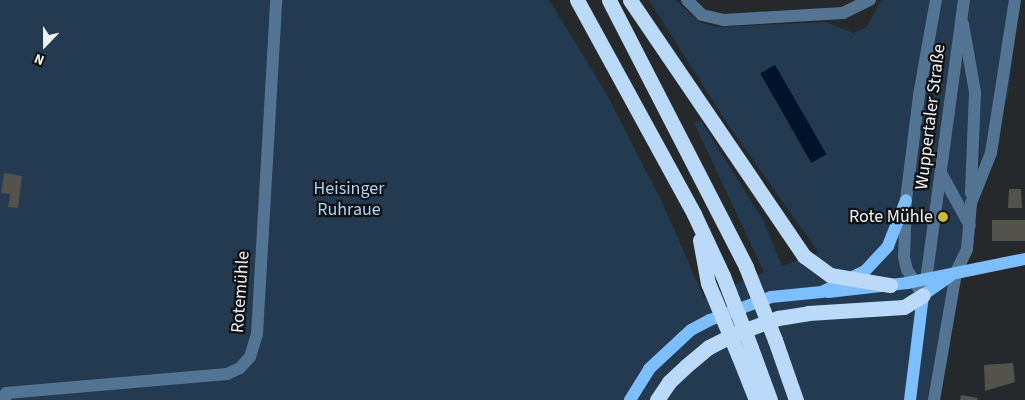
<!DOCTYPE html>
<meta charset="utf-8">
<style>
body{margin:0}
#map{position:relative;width:1025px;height:400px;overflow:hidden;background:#25292c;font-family:"Source Sans 3",sans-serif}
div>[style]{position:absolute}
.green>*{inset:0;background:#243a50}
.water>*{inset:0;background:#00132b;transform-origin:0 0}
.building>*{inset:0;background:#53524d;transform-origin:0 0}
.minor>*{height:12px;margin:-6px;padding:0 6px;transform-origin:6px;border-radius:6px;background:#547493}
.major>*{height:12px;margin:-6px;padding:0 6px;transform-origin:6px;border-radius:6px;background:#7cbeff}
.highway>*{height:15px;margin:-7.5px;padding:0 7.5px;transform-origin:7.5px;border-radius:7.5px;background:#bbd9f8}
.highway-bridge>*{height:15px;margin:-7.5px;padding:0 7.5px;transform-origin:7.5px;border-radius:7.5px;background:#bbd9f8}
.dots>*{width:14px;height:14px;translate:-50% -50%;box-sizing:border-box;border:2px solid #101113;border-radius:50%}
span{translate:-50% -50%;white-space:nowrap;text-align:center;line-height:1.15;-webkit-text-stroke:4.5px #101113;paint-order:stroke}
.street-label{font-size:18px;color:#f0f3f5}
.park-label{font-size:18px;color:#b1d5f9}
.poi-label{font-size:18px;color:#f0f3f5}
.right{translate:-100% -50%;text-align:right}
.north{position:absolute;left:20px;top:20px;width:50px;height:50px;-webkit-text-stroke:4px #101113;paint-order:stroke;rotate:202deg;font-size:14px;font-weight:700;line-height:20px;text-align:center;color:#f0f3f5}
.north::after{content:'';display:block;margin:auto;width:18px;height:22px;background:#f0f3f5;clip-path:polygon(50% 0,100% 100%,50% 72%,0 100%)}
</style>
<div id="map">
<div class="green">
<i style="clip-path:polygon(evenodd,0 0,549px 0,606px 93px,663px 204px,704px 298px,764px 272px,694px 123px,701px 121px,763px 220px,782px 266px,819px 253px,725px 120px,649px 0,676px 0,699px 22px,717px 27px,826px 22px,853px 33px,867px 27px,881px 0,1020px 0,1008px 96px,980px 164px,979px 131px,966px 250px,931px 400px,0 400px,0 0,775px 65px,826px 154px,810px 162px,761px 74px,775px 65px)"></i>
</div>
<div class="water">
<i style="left:775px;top:65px;width:103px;height:17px;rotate:60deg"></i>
</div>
<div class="building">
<i style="clip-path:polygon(4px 173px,22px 176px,18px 208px,8px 207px,10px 194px,1px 193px)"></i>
<i style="clip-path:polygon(1009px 189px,1021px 189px,1022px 208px,1008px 208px)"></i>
<i style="left:1025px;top:220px;width:21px;height:33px;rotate:90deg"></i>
<i style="clip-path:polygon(1013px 363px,1015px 382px,985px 391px,984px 365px)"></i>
<i style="clip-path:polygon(961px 395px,978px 398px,977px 400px,960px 400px)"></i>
</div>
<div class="minor">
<i style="left:687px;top:0;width:21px;rotate:45deg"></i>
<i style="left:702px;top:15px;width:23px;rotate:13deg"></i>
<i style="left:724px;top:20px;width:119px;rotate:-3.4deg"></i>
<i style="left:843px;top:13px;width:30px;rotate:-26deg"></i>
<i style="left:963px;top:24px;width:69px;rotate:80deg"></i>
<i style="left:975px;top:92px;width:101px;rotate:92.3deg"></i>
<i style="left:941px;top:173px;width:60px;rotate:61.3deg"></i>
<i style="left:925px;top:288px;width:291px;rotate:-82.3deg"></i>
<i style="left:919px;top:289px;width:22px;rotate:-122deg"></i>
<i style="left:907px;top:270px;width:13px;rotate:-103deg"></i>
<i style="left:904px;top:257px;width:57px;rotate:-88deg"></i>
<i style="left:906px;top:200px;width:106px;rotate:-82.9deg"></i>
<i style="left:919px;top:95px;width:97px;rotate:-79.9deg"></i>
<i style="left:5px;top:400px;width:7px;rotate:-82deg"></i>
<i style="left:6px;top:393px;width:222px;rotate:-4.9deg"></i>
<i style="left:227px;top:374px;width:14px;rotate:-25deg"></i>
<i style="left:240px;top:368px;width:15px;rotate:-48deg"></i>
<i style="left:250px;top:357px;width:24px;rotate:-73deg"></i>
<i style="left:257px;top:334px;width:335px;rotate:-86.7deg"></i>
<i style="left:934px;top:400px;width:130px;rotate:-80.2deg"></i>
<i style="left:956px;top:272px;width:25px;rotate:-64deg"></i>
<i style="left:967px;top:249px;width:46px;rotate:-85deg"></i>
<i style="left:971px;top:203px;width:54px;rotate:-68.2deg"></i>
<i style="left:991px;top:153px;width:155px;rotate:-81.1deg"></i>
</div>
<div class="major">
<i style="left:828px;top:292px;width:80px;rotate:-6.5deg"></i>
<i style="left:907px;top:283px;width:120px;rotate:-11.5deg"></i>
<i style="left:630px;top:400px;width:36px;rotate:-58deg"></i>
<i style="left:649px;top:369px;width:57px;rotate:-42.9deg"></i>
<i style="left:691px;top:330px;width:21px;rotate:-28deg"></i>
<i style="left:710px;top:320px;width:65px;rotate:-20.7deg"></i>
<i style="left:771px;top:297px;width:51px;rotate:-5.6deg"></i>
<i style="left:822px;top:292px;width:48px;rotate:-26deg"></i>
<i style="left:865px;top:271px;width:34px;rotate:-47deg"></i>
<i style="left:888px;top:246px;width:49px;rotate:-68.6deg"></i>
<i style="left:910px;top:400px;width:106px;rotate:-82.9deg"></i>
<i style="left:923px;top:295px;width:33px;rotate:-35deg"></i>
</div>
<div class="highway">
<i style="left:577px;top:0;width:244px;rotate:61.3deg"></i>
<i style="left:694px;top:214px;width:68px;rotate:64.9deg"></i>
<i style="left:609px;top:0;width:300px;rotate:62.8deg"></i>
<i style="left:630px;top:0;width:310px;rotate:55.8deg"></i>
<i style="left:804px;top:256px;width:32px;rotate:36deg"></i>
<i style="left:830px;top:275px;width:61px;rotate:9.5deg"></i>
<i style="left:700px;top:240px;width:44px;rotate:79.5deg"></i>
<i style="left:775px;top:340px;width:64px;rotate:70.7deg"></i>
<i style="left:751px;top:348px;width:55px;rotate:69.9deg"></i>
<i style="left:739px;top:357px;width:46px;rotate:68.4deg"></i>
<i style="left:657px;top:400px;width:22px;rotate:-56deg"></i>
<i style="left:669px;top:382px;width:23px;rotate:-43deg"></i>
<i style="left:686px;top:366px;width:30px;rotate:-40deg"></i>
<i style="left:709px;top:347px;width:31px;rotate:-27deg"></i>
<i style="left:737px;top:333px;width:44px;rotate:-20.1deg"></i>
<i style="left:778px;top:318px;width:30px;rotate:-9deg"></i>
<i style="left:808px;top:313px;width:96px;rotate:-3.6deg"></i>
<i style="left:904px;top:307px;width:22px;rotate:-32deg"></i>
</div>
<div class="highway-bridge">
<i style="left:746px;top:267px;width:79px;rotate:68.3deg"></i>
<i style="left:723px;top:276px;width:77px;rotate:68.7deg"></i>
<i style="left:708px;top:283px;width:80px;rotate:67.3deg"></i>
</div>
<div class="dots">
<i style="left:943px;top:217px;background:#cdb938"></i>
</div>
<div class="street-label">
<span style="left:931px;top:117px;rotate:-83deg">Wuppertaler Straße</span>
<span style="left:241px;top:292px;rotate:-86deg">Rotemühle</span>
</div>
<div class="park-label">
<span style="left:349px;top:200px">Heisinger<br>Ruhraue</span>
</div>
<div class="poi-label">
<span class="right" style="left:933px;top:217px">Rote Mühle</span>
</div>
<div class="north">N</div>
</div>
